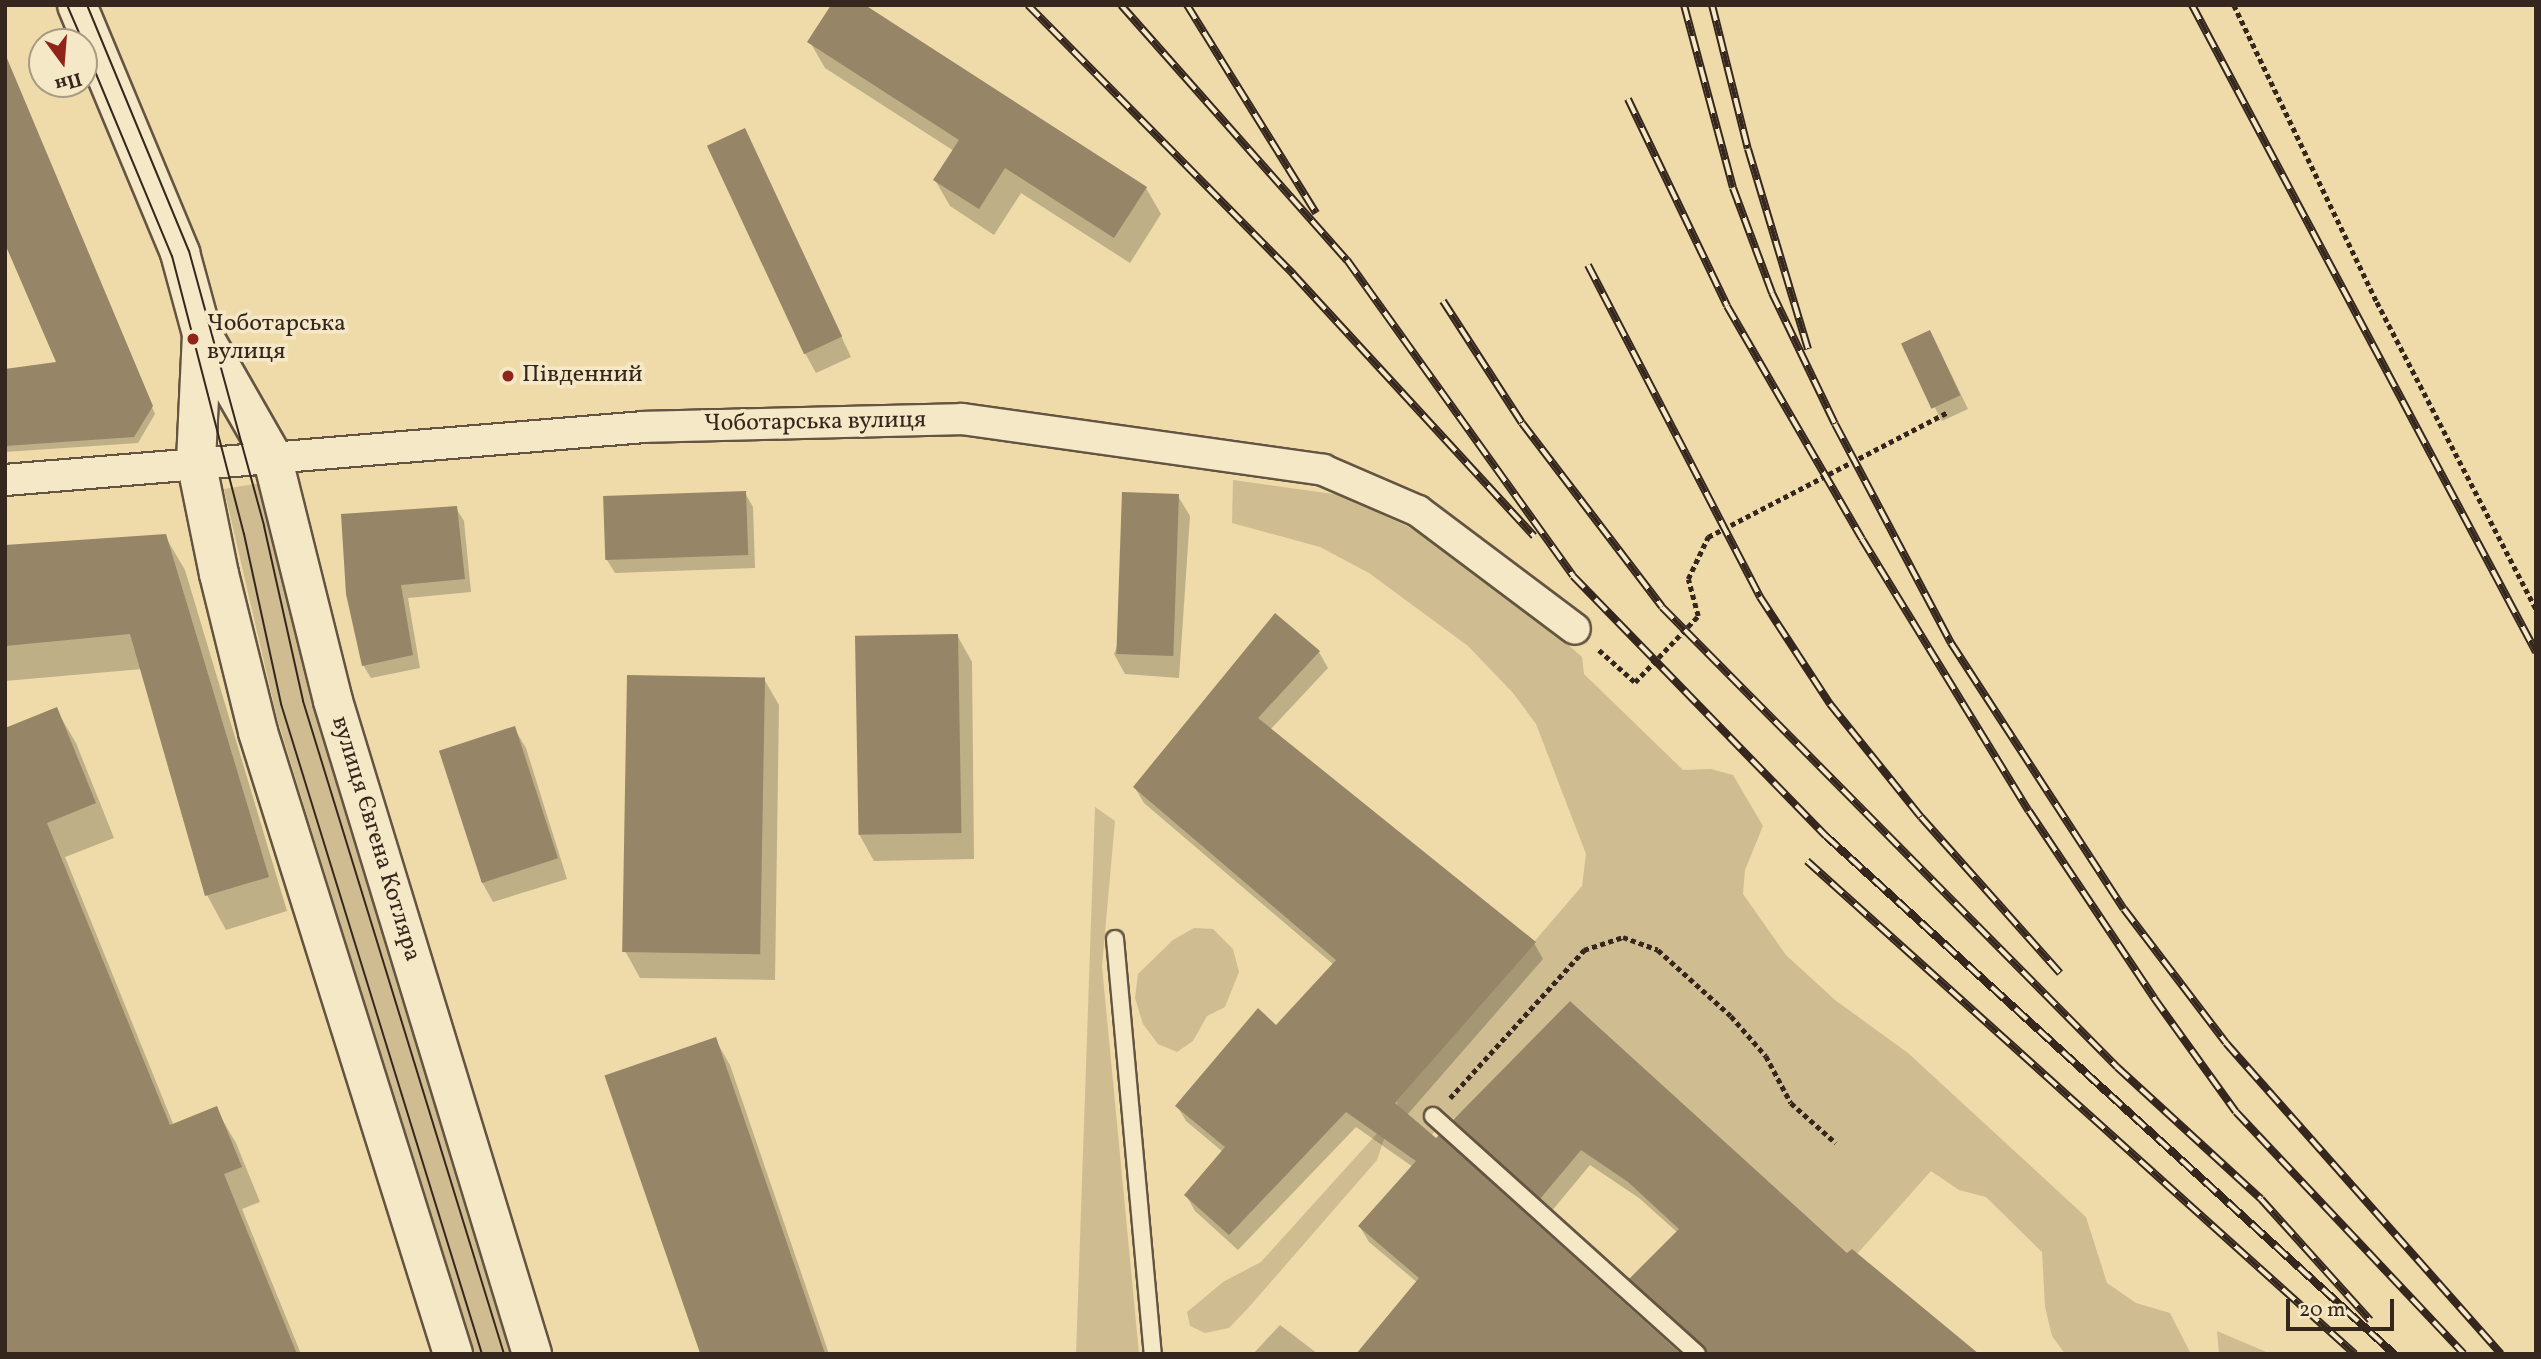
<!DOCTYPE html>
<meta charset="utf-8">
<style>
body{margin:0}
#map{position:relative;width:2541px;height:1359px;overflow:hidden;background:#eedba9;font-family:Vollkorn,serif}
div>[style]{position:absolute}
.green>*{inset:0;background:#cfbc91}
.shadow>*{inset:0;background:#0003}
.building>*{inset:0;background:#968566;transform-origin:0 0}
.path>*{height:4.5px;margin-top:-2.25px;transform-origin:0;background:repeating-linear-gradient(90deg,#36271e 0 5px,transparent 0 8.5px)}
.roads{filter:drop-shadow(2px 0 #645441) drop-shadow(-2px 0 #645441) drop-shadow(0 2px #645441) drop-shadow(0 -2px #645441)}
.lane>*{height:16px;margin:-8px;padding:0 8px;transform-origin:8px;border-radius:8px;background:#f4e8c7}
.street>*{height:30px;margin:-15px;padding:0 15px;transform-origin:15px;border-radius:15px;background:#f4e8c7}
.secondary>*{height:38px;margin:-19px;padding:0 19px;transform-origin:19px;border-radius:19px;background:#f4e8c7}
.tram>*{height:2px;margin:-1px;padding:0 1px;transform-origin:1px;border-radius:1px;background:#36271e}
.rail>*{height:8px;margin-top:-4px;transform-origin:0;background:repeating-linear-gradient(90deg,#f4e8c7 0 16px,#36271e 0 32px);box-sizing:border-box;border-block:2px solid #36271e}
.dots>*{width:19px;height:19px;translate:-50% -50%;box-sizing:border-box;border:4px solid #f4e8c7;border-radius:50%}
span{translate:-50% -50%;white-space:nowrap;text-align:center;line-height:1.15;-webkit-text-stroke:7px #f4e8c7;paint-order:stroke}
.poi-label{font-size:24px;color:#36271e}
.left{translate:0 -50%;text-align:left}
.street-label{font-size:24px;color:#36271e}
.frame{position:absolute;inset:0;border:7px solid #36271e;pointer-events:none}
.north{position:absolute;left:28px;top:28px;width:70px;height:70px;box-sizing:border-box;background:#f4e8c7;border:2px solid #a89b83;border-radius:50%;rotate:164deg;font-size:19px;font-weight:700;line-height:28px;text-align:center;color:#36271e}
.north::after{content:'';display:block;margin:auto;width:24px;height:32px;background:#8f2418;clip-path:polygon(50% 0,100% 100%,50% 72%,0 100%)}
.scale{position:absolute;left:2286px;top:1299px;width:108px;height:32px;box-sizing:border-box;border:4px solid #36271e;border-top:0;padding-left:9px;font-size:21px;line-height:24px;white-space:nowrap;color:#36271e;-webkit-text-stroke:5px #f4e8c7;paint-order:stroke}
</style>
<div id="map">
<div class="green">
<i style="clip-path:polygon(1233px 480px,1341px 495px,1464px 553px,1582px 657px,1584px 674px,1683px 770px,1711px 769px,1733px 775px,1763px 826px,1745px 870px,1743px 894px,1786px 955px,1835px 1000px,1908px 1053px,2086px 1217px,2107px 1283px,2136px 1303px,2170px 1313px,2191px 1354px,2065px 1354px,2052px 1336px,2045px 1307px,2042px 1252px,1986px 1197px,1959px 1190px,1931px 1171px,1857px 1254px,1847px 1253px,1570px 1001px,1458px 1115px,1420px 1143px,1402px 1131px,1397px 1101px,1582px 886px,1586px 854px,1536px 724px,1513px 693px,1468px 646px,1369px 573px,1320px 547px,1232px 523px)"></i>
<i style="clip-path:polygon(261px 483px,313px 708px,512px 1354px,473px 1354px,277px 718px,224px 489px)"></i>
<i style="clip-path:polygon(1095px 807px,1115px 821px,1102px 966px,1139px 1354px,1076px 1354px)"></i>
<i style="clip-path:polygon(1194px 928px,1213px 929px,1233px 949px,1239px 972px,1225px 1007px,1207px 1016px,1193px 1041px,1177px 1052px,1158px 1044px,1143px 1024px,1135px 998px,1138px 974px,1173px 940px)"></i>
<i style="clip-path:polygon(1382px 1128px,1385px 1136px,1377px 1160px,1250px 1306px,1229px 1328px,1205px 1333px,1190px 1326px,1187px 1312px,1223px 1282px,1261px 1262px)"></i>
<i style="clip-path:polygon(2217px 1331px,2271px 1354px,2219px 1354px)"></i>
</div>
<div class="shadow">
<i style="clip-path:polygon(810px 42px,1146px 188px,1161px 214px,1130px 263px,1021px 193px,994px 235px,950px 206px,935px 180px,954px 151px,825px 68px)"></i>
<i style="clip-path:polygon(5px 57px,155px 414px,138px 443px,5px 452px,5px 371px,59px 363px,5px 240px)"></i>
<i style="clip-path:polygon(744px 130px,851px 357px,816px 373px,805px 353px)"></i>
<i style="clip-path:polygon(1937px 345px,1968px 409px,1942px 421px,1935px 408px)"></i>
<i style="clip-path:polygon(745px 493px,753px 507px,755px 568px,615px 573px,607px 560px)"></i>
<i style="clip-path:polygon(1178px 496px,1190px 516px,1179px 678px,1125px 674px,1114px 654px)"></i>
<i style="clip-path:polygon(456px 508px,464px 521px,471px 592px,408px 598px,420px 668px,371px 678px,363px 665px,348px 593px)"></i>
<i style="clip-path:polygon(165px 536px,185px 570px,287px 911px,226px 930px,207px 895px,142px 669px,5px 681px,5px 547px)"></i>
<i style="clip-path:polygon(957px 635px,972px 662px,974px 859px,874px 861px,859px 834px)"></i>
<i style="clip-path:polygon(1319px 652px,1328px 668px,1270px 730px,1534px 943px,1543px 959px,1407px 1115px,1678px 1354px,1418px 1283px,1369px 1242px,1360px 1227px,1413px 1167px,1356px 1127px,1238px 1250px,1195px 1211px,1186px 1195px,1223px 1152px,1186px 1121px,1177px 1106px,1277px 1028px,1334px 965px,1144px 803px,1135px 788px)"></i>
<i style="clip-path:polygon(764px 679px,779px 705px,775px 980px,640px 978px,625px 951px)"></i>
<i style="clip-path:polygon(56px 709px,76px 743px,114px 838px,65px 857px,174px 1126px,216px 1109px,236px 1143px,260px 1202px,242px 1209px,301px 1354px,5px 1354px)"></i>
<i style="clip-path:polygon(514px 728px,526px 748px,567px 879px,493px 902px,482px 882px,441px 751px)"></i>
<i style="clip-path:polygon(1570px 1003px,1847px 1255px,1977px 1354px,1706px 1354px,1641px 1295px,1632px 1279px,1678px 1233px,1639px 1198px,1590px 1165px,1550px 1213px,1464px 1136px,1455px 1120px)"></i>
<i style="clip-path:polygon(715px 1039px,730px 1065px,829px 1354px,701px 1354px)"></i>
<i style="clip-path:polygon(1280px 1325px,1318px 1354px,1253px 1354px)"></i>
</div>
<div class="building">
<i style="clip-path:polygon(831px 5px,865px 5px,1147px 187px,1114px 238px,1005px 168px,979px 209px,933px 180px,959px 140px,807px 42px)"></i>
<i style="clip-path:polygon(6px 56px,153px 406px,134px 437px,5px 446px,5px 369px,56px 362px,5px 244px)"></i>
<i style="left:745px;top:128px;width:230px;height:42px;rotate:65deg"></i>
<i style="left:1930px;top:330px;width:72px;height:32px;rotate:65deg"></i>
<i style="left:746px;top:491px;width:64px;height:143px;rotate:88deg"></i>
<i style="left:1122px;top:492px;width:57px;height:162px;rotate:2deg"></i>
<i style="clip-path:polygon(457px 506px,465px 579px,401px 585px,413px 655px,362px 666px,346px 594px,341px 514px)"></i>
<i style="clip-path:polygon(166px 534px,269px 877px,205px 896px,130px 634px,5px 646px,5px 545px)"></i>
<i style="clip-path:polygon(1275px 613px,1320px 651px,1258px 718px,1536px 942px,1395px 1103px,1436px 1138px,1439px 1135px,1681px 1354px,1356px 1354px,1419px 1278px,1358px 1226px,1416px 1161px,1346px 1112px,1229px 1235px,1184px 1195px,1225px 1147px,1175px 1106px,1258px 1008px,1276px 1025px,1336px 960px,1133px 787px)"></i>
<i style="left:958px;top:634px;width:199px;height:103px;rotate:89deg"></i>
<i style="left:627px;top:675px;width:138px;height:277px;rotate:1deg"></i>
<i style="clip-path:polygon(57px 707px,96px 803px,47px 823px,170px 1125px,217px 1106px,242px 1167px,224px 1174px,297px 1354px,5px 1354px,5px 728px)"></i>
<i style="left:515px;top:726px;width:139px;height:80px;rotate:72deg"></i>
<i style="clip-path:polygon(1570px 1001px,1847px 1253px,1852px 1249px,1979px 1354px,1707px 1354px,1629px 1279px,1679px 1229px,1628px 1182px,1581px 1150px,1540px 1199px,1453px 1120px)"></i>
<i style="left:716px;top:1037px;width:335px;height:118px;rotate:71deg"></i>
</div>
<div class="path">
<i style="left:2234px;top:5px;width:330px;rotate:64.3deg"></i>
<i style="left:2377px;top:302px;width:346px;rotate:62.6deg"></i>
<i style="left:1599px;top:650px;width:48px;rotate:41.6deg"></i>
<i style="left:1635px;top:682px;width:91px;rotate:-46.3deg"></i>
<i style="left:1698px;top:616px;width:38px;rotate:-105deg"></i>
<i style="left:1688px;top:579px;width:47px;rotate:-64.5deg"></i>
<i style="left:1708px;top:537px;width:271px;rotate:-27.5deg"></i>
<i style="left:1450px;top:1098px;width:200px;rotate:-47.8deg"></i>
<i style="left:1584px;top:950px;width:41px;rotate:-18.4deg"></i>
<i style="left:1623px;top:937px;width:37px;rotate:20deg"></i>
<i style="left:1658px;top:950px;width:98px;rotate:42.1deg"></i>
<i style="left:1731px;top:1016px;width:53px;rotate:48.8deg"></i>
<i style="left:1766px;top:1056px;width:53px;rotate:62deg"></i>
<i style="left:1791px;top:1103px;width:60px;rotate:41.6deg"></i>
</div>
<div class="roads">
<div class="lane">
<i style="left:1115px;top:939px;width:417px;rotate:84.8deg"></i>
<i style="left:1433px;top:1116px;width:355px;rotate:42deg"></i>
</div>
<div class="street">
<i style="left:5px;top:480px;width:641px;rotate:-4.74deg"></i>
<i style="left:644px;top:427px;width:318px;rotate:-1.4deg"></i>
<i style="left:962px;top:419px;width:365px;rotate:8deg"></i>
<i style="left:1323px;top:470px;width:103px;rotate:23.3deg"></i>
<i style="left:1418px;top:511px;width:196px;rotate:36.9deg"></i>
</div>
<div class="secondary">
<i style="left:77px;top:5px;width:269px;rotate:67.4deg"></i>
<i style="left:180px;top:253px;width:84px;rotate:74.8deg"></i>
<i style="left:202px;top:334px;width:141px;rotate:60.2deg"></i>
<i style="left:272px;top:456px;width:252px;rotate:76deg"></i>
<i style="left:333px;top:701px;width:683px;rotate:73.05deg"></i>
<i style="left:202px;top:334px;width:127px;rotate:92.7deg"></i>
<i style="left:196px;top:461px;width:115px;rotate:78.5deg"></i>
<i style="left:219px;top:574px;width:163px;rotate:76.1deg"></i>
<i style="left:258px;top:732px;width:652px;rotate:72.59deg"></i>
</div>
</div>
<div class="tram">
<i style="left:67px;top:5px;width:40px;rotate:66.6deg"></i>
<i style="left:87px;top:5px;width:266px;rotate:67.5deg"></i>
<i style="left:189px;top:251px;width:285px;rotate:74.7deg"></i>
<i style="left:264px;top:526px;width:179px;rotate:77.4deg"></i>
<i style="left:303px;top:701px;width:683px;rotate:72.89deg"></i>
<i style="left:84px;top:45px;width:229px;rotate:67.4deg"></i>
<i style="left:172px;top:256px;width:287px;rotate:75.5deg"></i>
<i style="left:244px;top:534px;width:174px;rotate:77.7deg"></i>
<i style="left:281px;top:704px;width:680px;rotate:72.82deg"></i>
</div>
<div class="rail">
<i style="left:1028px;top:5px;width:378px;rotate:45.4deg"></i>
<i style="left:1293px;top:274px;width:356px;rotate:47.4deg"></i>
<i style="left:1121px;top:5px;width:341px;rotate:48.5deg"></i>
<i style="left:1347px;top:260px;width:388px;rotate:54.4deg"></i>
<i style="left:1573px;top:576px;width:363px;rotate:45.8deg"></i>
<i style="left:1826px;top:836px;width:769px;rotate:42.36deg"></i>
<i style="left:1187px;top:5px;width:245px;rotate:58.2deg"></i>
<i style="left:1684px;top:5px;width:189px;rotate:75deg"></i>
<i style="left:1733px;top:188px;width:112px;rotate:69.6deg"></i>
<i style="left:1772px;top:293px;width:145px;rotate:64.3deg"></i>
<i style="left:1835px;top:424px;width:248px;rotate:62.1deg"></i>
<i style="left:1951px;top:643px;width:317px;rotate:57deg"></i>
<i style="left:2124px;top:909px;width:168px;rotate:52.7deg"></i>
<i style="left:2226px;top:1043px;width:415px;rotate:48.5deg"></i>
<i style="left:1712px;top:5px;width:148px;rotate:76deg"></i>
<i style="left:1748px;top:149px;width:209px;rotate:73.3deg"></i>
<i style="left:2192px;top:5px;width:733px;rotate:62deg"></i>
<i style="left:1628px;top:99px;width:229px;rotate:64.4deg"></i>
<i style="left:1727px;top:306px;width:269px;rotate:59.9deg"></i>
<i style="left:1862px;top:539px;width:319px;rotate:58.5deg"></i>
<i style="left:2029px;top:811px;width:225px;rotate:56.2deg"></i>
<i style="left:2154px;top:998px;width:140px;rotate:54.3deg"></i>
<i style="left:2236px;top:1112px;width:332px;rotate:46.7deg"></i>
<i style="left:1588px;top:265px;width:374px;rotate:62.6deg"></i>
<i style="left:1760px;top:597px;width:128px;rotate:56.8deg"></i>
<i style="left:1830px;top:704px;width:145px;rotate:51.2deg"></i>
<i style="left:1921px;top:817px;width:209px;rotate:48.3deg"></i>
<i style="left:1443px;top:301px;width:145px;rotate:57.1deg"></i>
<i style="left:1522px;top:423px;width:231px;rotate:52.7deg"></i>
<i style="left:1662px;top:607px;width:647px;rotate:45.31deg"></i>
<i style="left:2117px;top:1067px;width:195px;rotate:42.5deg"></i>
<i style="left:2261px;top:1199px;width:163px;rotate:48deg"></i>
<i style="left:1807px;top:861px;width:737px;rotate:41.98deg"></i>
</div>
<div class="dots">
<i style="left:193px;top:339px;background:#8f2418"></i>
<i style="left:508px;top:376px;background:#8f2418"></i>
</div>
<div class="poi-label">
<span class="left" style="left:207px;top:339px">Чоботарська<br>вулиця</span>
<span class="left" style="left:522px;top:376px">Південний</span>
</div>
<div class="street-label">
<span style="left:815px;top:423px;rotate:-1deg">Чоботарська вулиця</span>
<span style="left:375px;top:839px;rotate:73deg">вулиця Євгена Котляра</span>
</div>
<div class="frame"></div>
<div class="north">Пн</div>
<div class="scale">20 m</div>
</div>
